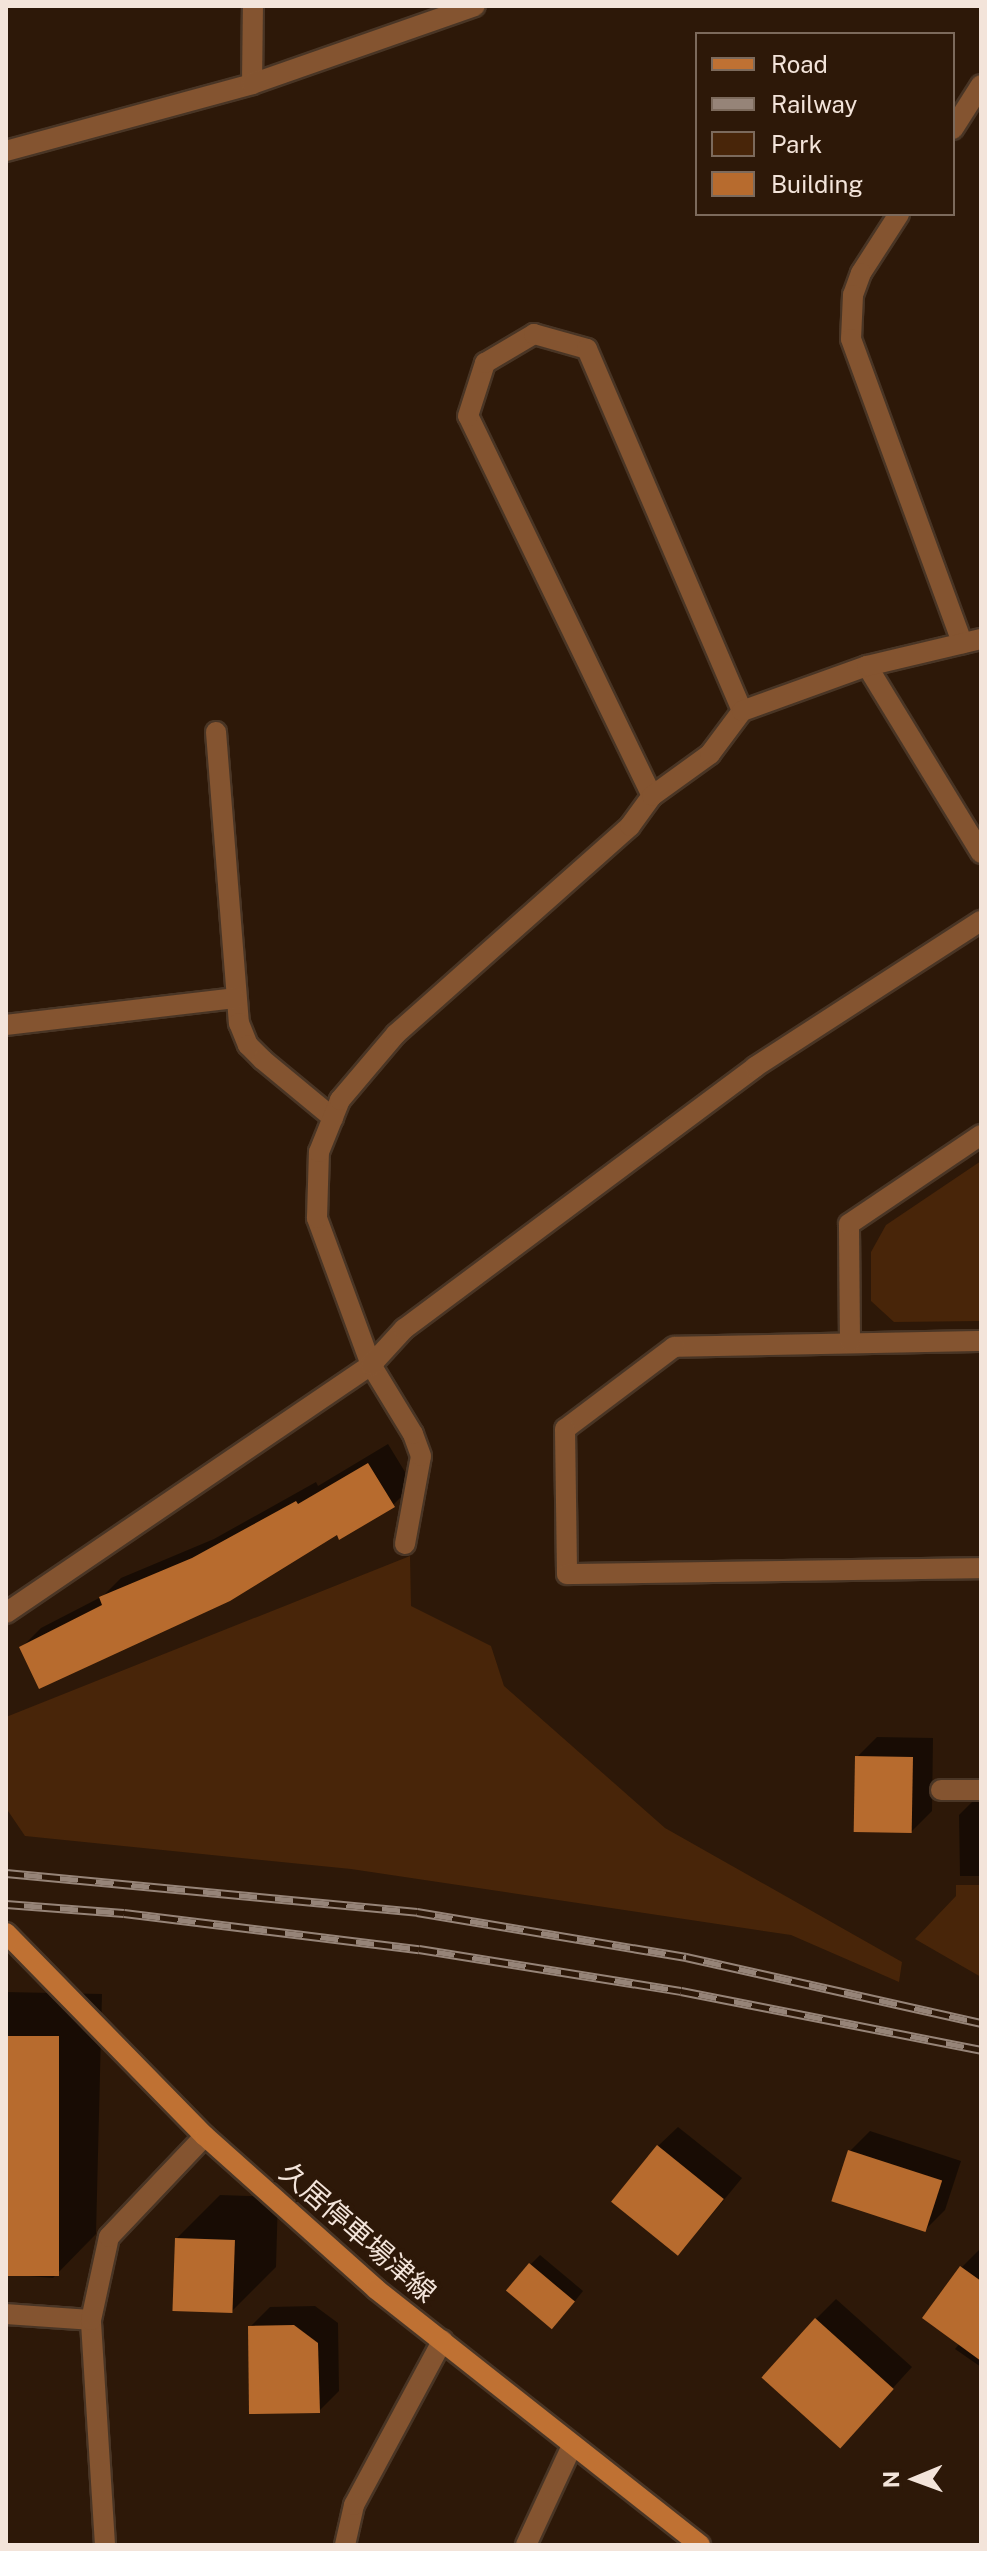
<!DOCTYPE html>
<meta charset="utf-8">
<style>
body{margin:0}
#map{position:relative;width:987px;height:2551px;overflow:hidden;background:#2d1808;font-family:"Public Sans","Noto Sans JP",sans-serif}
div>[style]{position:absolute}
.green>*{inset:0;background:#482509}
.shadow>*{inset:0;background:#0007}
.building>*{inset:0;background:#b76b2e;transform-origin:0 0}
.roads{filter:drop-shadow(2px 0 #493525) drop-shadow(-2px 0 #493525) drop-shadow(0 2px #493525) drop-shadow(0 -2px #493525)}
.minor>*{height:20px;margin:-10px;padding:0 10px;transform-origin:10px;border-radius:10px;background:#845430}
.tertiary>*{height:20px;margin:-10px;padding:0 10px;transform-origin:10px;border-radius:10px;background:#845430}
.secondary>*{height:20px;margin:-10px;padding:0 10px;transform-origin:10px;border-radius:10px;background:#bf7133}
.rail>*{height:9px;margin-top:-4.5px;transform-origin:0;background:repeating-linear-gradient(90deg,#2d1808 0 18px,#968478 0 36px);box-sizing:border-box;border-block:2px solid #968478}
span{translate:-50% -50%;white-space:nowrap;text-align:center;line-height:1.15;-webkit-text-stroke:8px #2d1808;paint-order:stroke}
.street-label{font-size:28px;color:#f3e4da}
.frame{position:absolute;inset:0;border:8px solid #f3e4da;pointer-events:none}
.legend{position:absolute;left:695px;top:32px;width:260px;height:184px;box-sizing:border-box;background:#2d1808;border:2px solid #7c6a5c;margin:0;padding:10px 14px;list-style:none;font-size:24px;color:#f3e4da}
.legend li{display:flex;align-items:center;gap:16px;height:40px}
.legend b{width:40px;border:2px solid #7c6a5c}
.north{position:absolute;left:875px;top:2439px;width:80px;height:80px;-webkit-text-stroke:6px #2d1808;paint-order:stroke;rotate:269deg;font-size:22px;font-weight:700;line-height:32px;text-align:center;color:#f3e4da}
.north::after{content:'';display:block;margin:auto;width:28px;height:36px;background:#f3e4da;clip-path:polygon(50% 0,100% 100%,50% 72%,0 100%)}
</style>
<div id="map">
<div class="green">
<i style="clip-path:polygon(981px 1161px,981px 1321px,894px 1322px,871px 1301px,871px 1252px,886px 1225px)"></i>
<i style="clip-path:polygon(410px 1556px,411px 1606px,491px 1646px,504px 1686px,665px 1828px,902px 1962px,899px 1982px,791px 1935px,351px 1869px,25px 1836px,6px 1808px,6px 1717px)"></i>
<i style="clip-path:polygon(956px 1885px,981px 1885px,981px 1977px,915px 1939px,956px 1896px)"></i>
</div>
<div class="shadow">
<i style="clip-path:polygon(388px 1444px,413px 1485px,393px 1505px,337px 1532px,21px 1648px,41px 1628px,103px 1596px,121px 1578px,214px 1539px,316px 1482px,318px 1486px)"></i>
<i style="clip-path:polygon(877px 1737px,933px 1738px,932px 1811px,912px 1831px,857px 1757px)"></i>
<i style="clip-path:polygon(979px 1795px,981px 1876px,960px 1876px,959px 1815px)"></i>
<i style="clip-path:polygon(6px 1992px,102px 1994px,96px 2234px,53px 2278px,6px 2274px)"></i>
<i style="clip-path:polygon(678px 2127px,742px 2178px,680px 2253px,658px 2146px)"></i>
<i style="clip-path:polygon(870px 2131px,961px 2161px,945px 2210px,925px 2230px,850px 2151px)"></i>
<i style="clip-path:polygon(220px 2195px,278px 2197px,276px 2267px,232px 2311px,177px 2238px)"></i>
<i style="clip-path:polygon(981px 2248px,981px 2367px,955px 2349px,960px 2343px,925px 2318px,962px 2267px)"></i>
<i style="clip-path:polygon(540px 2255px,583px 2291px,562px 2317px,530px 2265px)"></i>
<i style="clip-path:polygon(836px 2299px,912px 2367px,841px 2445px,816px 2319px)"></i>
<i style="clip-path:polygon(315px 2306px,338px 2323px,339px 2391px,319px 2411px,250px 2327px,270px 2307px)"></i>
</div>
<div class="building">
<i style="clip-path:polygon(368px 1463px,395px 1507px,339px 1540px,337px 1535px,230px 1601px,39px 1689px,19px 1647px,102px 1605px,99px 1597px,192px 1558px,296px 1501px,298px 1504px)"></i>
<i style="left:855px;top:1756px;width:58px;height:76px;rotate:1deg"></i>
<i style="left:6px;top:2036px;width:53px;height:240px"></i>
<i style="left:657px;top:2145px;width:86px;height:73px;rotate:39deg"></i>
<i style="left:848px;top:2150px;width:99px;height:54px;rotate:18deg"></i>
<i style="left:175px;top:2238px;width:60px;height:73px;rotate:2deg"></i>
<i style="left:529px;top:2263px;width:60px;height:36px;rotate:40deg"></i>
<i style="clip-path:polygon(960px 2266px,981px 2281px,981px 2361px,922px 2318px)"></i>
<i style="left:815px;top:2318px;width:106px;height:80px;rotate:42deg"></i>
<i style="clip-path:polygon(294px 2325px,318px 2343px,320px 2413px,249px 2414px,248px 2326px)"></i>
</div>
<div class="roads">
<div class="minor">
<i style="left:252px;top:84px;width:78px;rotate:-89.3deg"></i>
<i style="left:953px;top:129px;width:52px;rotate:-57.5deg"></i>
<i style="left:6px;top:151px;width:255px;rotate:-15.2deg"></i>
<i style="left:252px;top:84px;width:236px;rotate:-19.3deg"></i>
<i style="left:899px;top:214px;width:70px;rotate:122.8deg"></i>
<i style="left:861px;top:273px;width:23px;rotate:110deg"></i>
<i style="left:853px;top:295px;width:44px;rotate:92.6deg"></i>
<i style="left:851px;top:339px;width:324px;rotate:69.9deg"></i>
<i style="left:867px;top:666px;width:219px;rotate:58.6deg"></i>
<i style="left:216px;top:732px;width:292px;rotate:85.5deg"></i>
<i style="left:239px;top:1023px;width:24px;rotate:68deg"></i>
<i style="left:248px;top:1045px;width:21px;rotate:45deg"></i>
<i style="left:263px;top:1060px;width:91px;rotate:39.6deg"></i>
<i style="left:652px;top:796px;width:422px;rotate:-115.8deg"></i>
<i style="left:468px;top:416px;width:56px;rotate:-72.2deg"></i>
<i style="left:485px;top:363px;width:57px;rotate:-30.6deg"></i>
<i style="left:534px;top:334px;width:55px;rotate:15.8deg"></i>
<i style="left:587px;top:349px;width:394px;rotate:66.8deg"></i>
<i style="left:6px;top:1025px;width:231px;rotate:-6.7deg"></i>
<i style="left:981px;top:1341px;width:307px;rotate:178.9deg"></i>
<i style="left:674px;top:1347px;width:136px;rotate:143deg"></i>
<i style="left:565px;top:1429px;width:145px;rotate:89.2deg"></i>
<i style="left:567px;top:1574px;width:414px;rotate:-0.8deg"></i>
<i style="left:850px;top:1342px;width:118px;rotate:-90.5deg"></i>
<i style="left:849px;top:1224px;width:159px;rotate:-34deg"></i>
<i style="left:405px;top:1544px;width:89px;rotate:-79.7deg"></i>
<i style="left:421px;top:1456px;width:23px;rotate:-110deg"></i>
<i style="left:413px;top:1434px;width:81px;rotate:-121.3deg"></i>
<i style="left:371px;top:1365px;width:157px;rotate:-110.2deg"></i>
<i style="left:317px;top:1218px;width:66px;rotate:-88.3deg"></i>
<i style="left:319px;top:1152px;width:56px;rotate:-68deg"></i>
<i style="left:340px;top:1100px;width:87px;rotate:-49.7deg"></i>
<i style="left:396px;top:1034px;width:313px;rotate:-41.6deg"></i>
<i style="left:630px;top:826px;width:37px;rotate:-54deg"></i>
<i style="left:652px;top:796px;width:72px;rotate:-35.9deg"></i>
<i style="left:710px;top:754px;width:54px;rotate:-53.3deg"></i>
<i style="left:742px;top:711px;width:133px;rotate:-19.8deg"></i>
<i style="left:867px;top:666px;width:117px;rotate:-13.3deg"></i>
<i style="left:941px;top:1790px;width:40px"></i>
<i style="left:6px;top:2314px;width:85px;rotate:4deg"></i>
<i style="left:105px;top:2545px;width:225px;rotate:-93.6deg"></i>
<i style="left:91px;top:2320px;width:85px;rotate:-77.8deg"></i>
<i style="left:109px;top:2237px;width:139px;rotate:-46.5deg"></i>
<i style="left:345px;top:2545px;width:41px;rotate:-77.3deg"></i>
<i style="left:354px;top:2505px;width:187px;rotate:-61.7deg"></i>
<i style="left:526px;top:2545px;width:109px;rotate:-65.1deg"></i>
</div>
<div class="tertiary">
<i style="left:6px;top:1613px;width:441px;rotate:-34.2deg"></i>
<i style="left:371px;top:1365px;width:49px;rotate:-47.5deg"></i>
<i style="left:404px;top:1329px;width:438px;rotate:-36.7deg"></i>
<i style="left:755px;top:1067px;width:269px;rotate:-32.9deg"></i>
</div>
<div class="secondary">
<i style="left:6px;top:1933px;width:284px;rotate:45.6deg"></i>
<i style="left:205px;top:2136px;width:229px;rotate:41.8deg"></i>
<i style="left:376px;top:2289px;width:413px;rotate:38.3deg"></i>
</div>
</div>
<div class="rail">
<i style="left:6px;top:1873px;width:413px;rotate:5.4deg"></i>
<i style="left:417px;top:1912px;width:273px;rotate:9.5deg"></i>
<i style="left:686px;top:1957px;width:302px;rotate:12.6deg"></i>
<i style="left:6px;top:1904px;width:118px;rotate:4.4deg"></i>
<i style="left:124px;top:1913px;width:297px;rotate:7deg"></i>
<i style="left:419px;top:1949px;width:265px;rotate:9.1deg"></i>
<i style="left:681px;top:1991px;width:306px;rotate:11.1deg"></i>
</div>
<div class="street-label">
<span style="left:358px;top:2232px;rotate:41deg">久居停車場津線</span>
</div>
<div class="frame"></div>
<ul class="legend">
<li><b style="height:10px;background:#bf7133"></b>Road</li>
<li><b style="height:10px;background:#968478"></b>Railway</li>
<li><b style="height:22px;background:#482509"></b>Park</li>
<li><b style="height:22px;background:#b76b2e"></b>Building</li>
</ul>
<div class="north">N</div>
</div>
